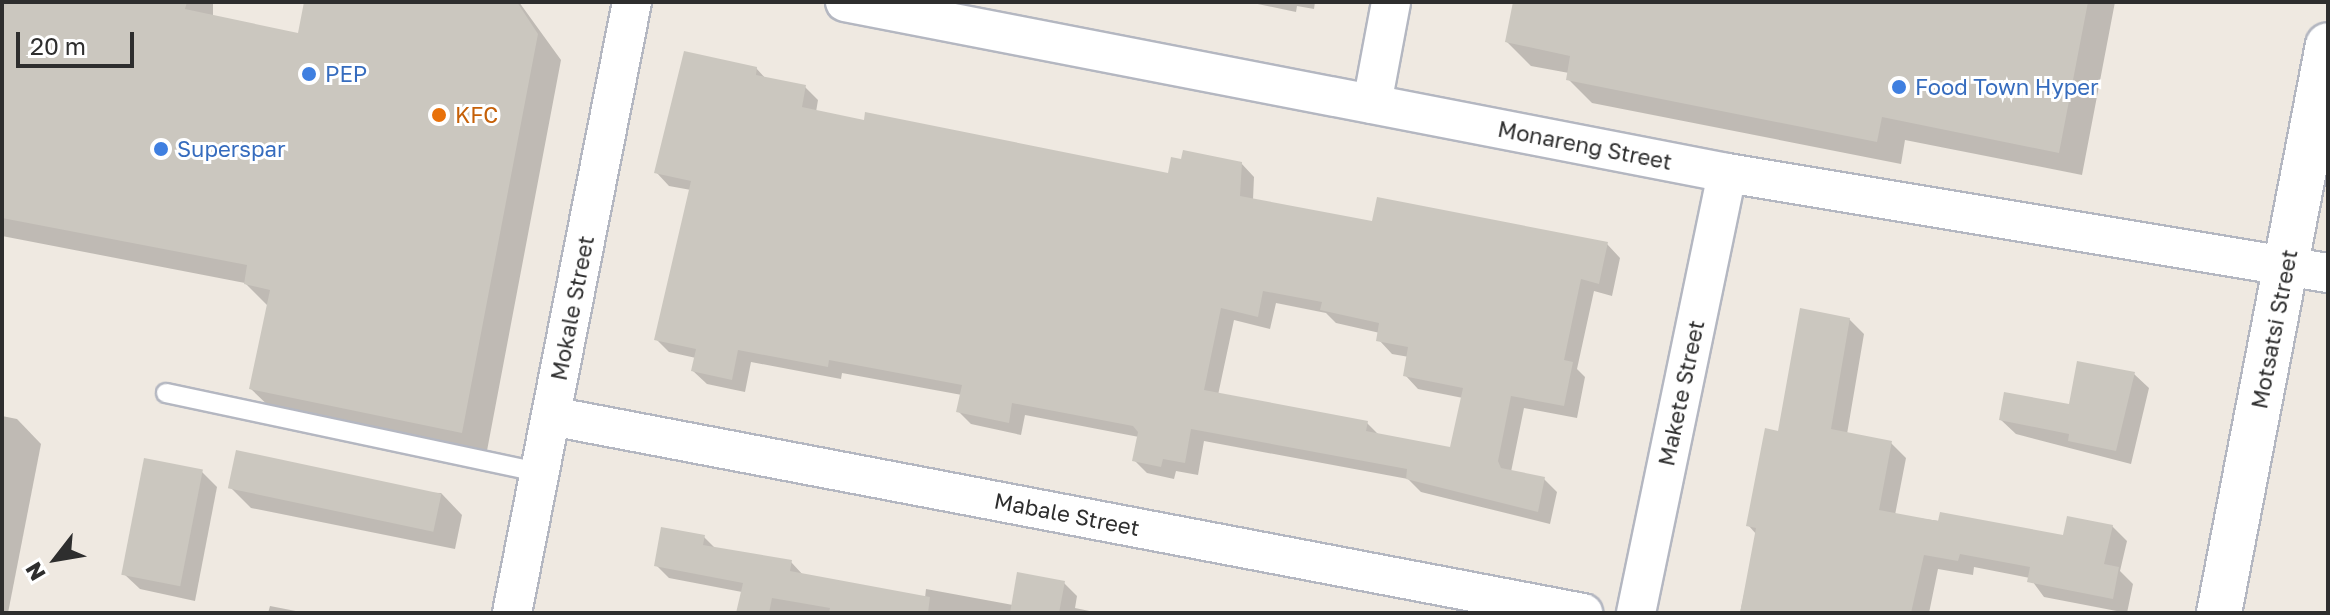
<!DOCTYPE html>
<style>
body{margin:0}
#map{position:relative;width:2330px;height:615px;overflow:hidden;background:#efe9e1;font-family:"Golos Text",sans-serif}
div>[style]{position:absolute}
.shadow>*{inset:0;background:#0003}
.building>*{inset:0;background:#cbc7bf;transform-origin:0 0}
.roads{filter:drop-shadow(2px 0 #b4b7c1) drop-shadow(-2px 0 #b4b7c1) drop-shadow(0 2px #b4b7c1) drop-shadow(0 -2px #b4b7c1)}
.service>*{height:18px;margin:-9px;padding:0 9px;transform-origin:9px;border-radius:9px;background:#fff}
.minor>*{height:38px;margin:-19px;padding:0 19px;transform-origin:19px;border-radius:19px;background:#fff}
.tertiary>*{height:44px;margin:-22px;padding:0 22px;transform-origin:22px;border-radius:22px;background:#fff}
.dots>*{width:22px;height:22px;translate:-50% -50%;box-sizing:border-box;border:4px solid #fff;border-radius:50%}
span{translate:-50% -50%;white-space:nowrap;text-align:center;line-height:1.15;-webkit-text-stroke:6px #fff;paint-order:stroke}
.shop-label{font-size:22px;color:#366cbe}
.left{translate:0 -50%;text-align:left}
.food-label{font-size:22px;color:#c56008}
.street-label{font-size:22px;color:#2e2e2e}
.frame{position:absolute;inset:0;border:4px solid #2e2e2e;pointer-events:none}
.north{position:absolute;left:16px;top:519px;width:80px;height:80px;-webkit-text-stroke:6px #fff;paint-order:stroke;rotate:239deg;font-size:22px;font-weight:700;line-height:32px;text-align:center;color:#2e2e2e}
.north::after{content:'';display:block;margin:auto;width:28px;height:36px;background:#2e2e2e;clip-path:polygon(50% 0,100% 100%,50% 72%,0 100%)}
.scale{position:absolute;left:16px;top:32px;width:118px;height:36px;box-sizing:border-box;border:4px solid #2e2e2e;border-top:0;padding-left:10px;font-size:24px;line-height:28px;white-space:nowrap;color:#2e2e2e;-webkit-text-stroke:6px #fff;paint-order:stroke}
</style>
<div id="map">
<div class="shadow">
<i style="clip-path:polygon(2px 2px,213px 2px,213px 17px,299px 35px,306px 2px,519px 2px,561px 60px,486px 456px,276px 413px,251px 389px,269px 307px,245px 283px,2px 236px)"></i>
<i style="clip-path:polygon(1248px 2px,1315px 2px,1314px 9px,1297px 6px,1296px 12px)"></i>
<i style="clip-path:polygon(1515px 2px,2115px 2px,2082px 175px,1905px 140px,1901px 164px,1592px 103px,1568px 79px,1569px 73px,1531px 66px,1507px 42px)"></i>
<i style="clip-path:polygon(evenodd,756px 68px,767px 80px,805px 87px,818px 100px,816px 112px,1170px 175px,1241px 163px,1254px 177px,1253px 200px,1374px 223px,1607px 244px,1620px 258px,1612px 296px,1594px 291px,1577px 369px,1585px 377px,1577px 418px,1524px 408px,1511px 472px,1544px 479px,1557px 492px,1550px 524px,1421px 492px,1408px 479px,1204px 441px,1198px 475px,1176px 471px,1174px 479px,1147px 473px,1134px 460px,1139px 437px,1025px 415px,1021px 435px,971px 424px,958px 411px,962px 395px,842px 373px,841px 379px,751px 362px,745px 392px,707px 384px,693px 371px,696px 358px,669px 352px,656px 339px,691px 190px,669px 186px,656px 172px,756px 68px,1276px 303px,1326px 313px,1336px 323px,1380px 333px,1379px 340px,1392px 354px,1409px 357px,1405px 375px,1418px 389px,1463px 398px,1452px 449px,1379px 435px,1367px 423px,1218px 395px,1234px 320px,1270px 329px,1276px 303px)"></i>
<i style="clip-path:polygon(1849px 319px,1864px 334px,1847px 434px,1891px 443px,1906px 458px,1895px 515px,2065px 538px,2112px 526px,2127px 541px,2120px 571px,2133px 584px,2127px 613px,2044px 597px,2030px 578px,1974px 567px,1973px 575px,1938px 569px,1929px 613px,1740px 613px,1757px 535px,1748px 525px,1780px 434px)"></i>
<i style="clip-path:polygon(2134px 374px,2149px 388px,2131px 464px,2016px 434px,2001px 420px,2071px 406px)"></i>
<i style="clip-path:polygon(2px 416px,17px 419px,41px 444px,8px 613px,2px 613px)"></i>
<i style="clip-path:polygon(202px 472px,217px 487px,195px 601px,140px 589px,124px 574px)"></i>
<i style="clip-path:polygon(230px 487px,441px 493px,462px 515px,455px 549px,251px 508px)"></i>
<i style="clip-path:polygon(704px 537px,716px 549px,791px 562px,804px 576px,925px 598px,926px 589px,1013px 605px,1064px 583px,1077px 596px,1075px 608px,1099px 613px,737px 613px,742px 592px,669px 578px,656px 565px)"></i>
<i style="clip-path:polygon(270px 606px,306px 613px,268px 613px)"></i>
</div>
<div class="building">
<i style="clip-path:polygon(2px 2px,187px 2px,185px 9px,298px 33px,304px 2px,517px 2px,538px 34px,462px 433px,249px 389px,270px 290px,244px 284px,247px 265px,2px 218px)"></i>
<i style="clip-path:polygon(1513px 2px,2088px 2px,2059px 153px,1882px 117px,1877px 142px,1566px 80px,1570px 56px,1505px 42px)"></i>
<i style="clip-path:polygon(evenodd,684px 51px,757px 67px,756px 75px,806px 85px,802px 107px,864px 120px,865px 112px,1168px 173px,1171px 157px,1181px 159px,1183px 150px,1242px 162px,1240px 196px,1372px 221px,1377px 197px,1608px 242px,1599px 284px,1581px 279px,1564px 360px,1573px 362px,1564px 406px,1511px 396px,1498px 461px,1501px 468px,1545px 477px,1538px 512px,1406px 479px,1407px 469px,1191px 429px,1185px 463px,1163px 459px,1161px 467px,1132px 461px,1138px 432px,1133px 426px,1012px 403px,1009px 423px,956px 412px,962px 385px,829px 360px,828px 367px,738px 350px,732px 380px,691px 371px,696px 349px,654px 340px,691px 181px,654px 173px,684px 51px,1263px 291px,1322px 302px,1320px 310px,1379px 323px,1376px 341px,1408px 347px,1403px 376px,1463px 388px,1450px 447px,1366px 431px,1368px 421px,1204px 390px,1221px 308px,1258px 317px,1263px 291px)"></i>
<i style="clip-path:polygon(1800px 308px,1850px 318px,1831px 429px,1892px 441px,1879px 510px,1938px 521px,1940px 512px,2063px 535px,2067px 516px,2113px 525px,2104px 564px,2119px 567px,2113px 599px,2027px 582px,2030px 567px,1960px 554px,1958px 561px,1924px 555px,1911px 613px,1740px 613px,1756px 528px,1746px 526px,1765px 428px,1778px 431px)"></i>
<i style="clip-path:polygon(2077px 361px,2135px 372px,2116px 451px,2068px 441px,2069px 434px,1999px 420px,2004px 392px,2069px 404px)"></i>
<i style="left:236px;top:450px;width:210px;height:39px;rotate:12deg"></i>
<i style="left:144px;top:458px;width:60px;height:119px;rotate:11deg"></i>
<i style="clip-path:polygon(661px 527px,705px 535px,703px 545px,792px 560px,790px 571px,930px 597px,928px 613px,829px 613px,830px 608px,772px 598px,769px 613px,736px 613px,743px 583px,654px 566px)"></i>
<i style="clip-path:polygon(1017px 572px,1065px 581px,1059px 613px,1010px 613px)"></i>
</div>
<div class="roads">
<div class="service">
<i style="left:166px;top:393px;width:380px;rotate:12deg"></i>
</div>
<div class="minor">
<i style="left:845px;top:2px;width:898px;rotate:10.97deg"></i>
<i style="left:1727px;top:173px;width:609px;rotate:9.45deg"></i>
<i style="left:1372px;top:104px;width:104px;rotate:-79.4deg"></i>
<i style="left:551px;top:416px;width:1051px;rotate:10.81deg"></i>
<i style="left:512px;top:613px;width:623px;rotate:-78.89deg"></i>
<i style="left:1636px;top:613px;width:449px;rotate:-78.3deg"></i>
</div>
<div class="tertiary">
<i style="left:2219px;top:613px;width:578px;rotate:-79.14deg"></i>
</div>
</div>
<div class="dots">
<i style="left:309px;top:74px;background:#3f7fe0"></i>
<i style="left:1899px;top:87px;background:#3f7fe0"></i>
<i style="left:439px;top:115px;background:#e8710a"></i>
<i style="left:161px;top:149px;background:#3f7fe0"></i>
</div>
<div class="shop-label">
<span class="left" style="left:325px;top:74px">PEP</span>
<span class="left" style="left:1915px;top:87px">Food Town Hyper</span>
<span class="left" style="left:177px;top:149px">Superspar</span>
</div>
<div class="food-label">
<span class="left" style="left:455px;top:115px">KFC</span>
</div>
<div class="street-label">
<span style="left:1585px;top:145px;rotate:11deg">Monareng Street</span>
<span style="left:572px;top:308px;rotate:-79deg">Mokale Street</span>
<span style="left:2274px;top:329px;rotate:-79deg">Motsatsi Street</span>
<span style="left:1681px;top:393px;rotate:-78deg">Makete Street</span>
<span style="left:1067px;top:514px;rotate:11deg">Mabale Street</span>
</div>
<div class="frame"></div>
<div class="north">N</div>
<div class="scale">20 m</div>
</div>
